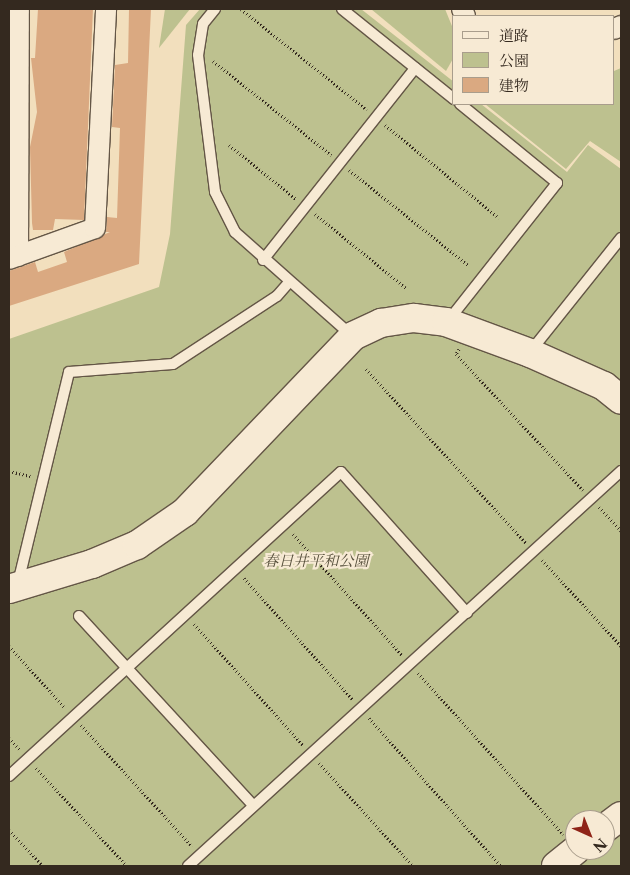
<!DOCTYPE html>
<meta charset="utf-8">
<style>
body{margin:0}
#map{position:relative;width:630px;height:875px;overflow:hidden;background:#f2dfbd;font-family:"Libre Caslon Text","Noto Serif JP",serif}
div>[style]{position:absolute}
.green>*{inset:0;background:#bdc18f}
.building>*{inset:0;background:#daa981}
.path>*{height:3px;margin-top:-1.5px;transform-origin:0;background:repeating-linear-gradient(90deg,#34291f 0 1px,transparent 0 3.5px)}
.roads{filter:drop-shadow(1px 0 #645646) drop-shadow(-1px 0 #645646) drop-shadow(0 1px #645646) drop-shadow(0 -1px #645646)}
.lane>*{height:10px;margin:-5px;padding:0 5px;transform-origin:5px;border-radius:5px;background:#f7ead4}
.street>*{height:20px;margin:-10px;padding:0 10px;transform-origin:10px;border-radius:10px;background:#f7ead4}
.secondary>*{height:28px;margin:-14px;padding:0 14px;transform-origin:14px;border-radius:14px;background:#f7ead4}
span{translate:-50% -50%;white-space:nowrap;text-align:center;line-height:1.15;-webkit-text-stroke:4.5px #f7ead4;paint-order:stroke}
.park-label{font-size:15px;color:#564f3b;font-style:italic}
.frame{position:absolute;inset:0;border:10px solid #34291f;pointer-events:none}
.legend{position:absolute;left:452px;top:15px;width:162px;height:90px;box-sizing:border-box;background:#f7ead4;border:1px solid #a99d8c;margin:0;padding:6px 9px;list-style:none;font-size:15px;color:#34291f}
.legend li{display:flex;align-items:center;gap:10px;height:25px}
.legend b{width:25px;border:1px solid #a99d8c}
.north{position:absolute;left:565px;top:810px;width:50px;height:50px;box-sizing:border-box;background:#f7ead4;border:1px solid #a99d8c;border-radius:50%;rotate:136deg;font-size:14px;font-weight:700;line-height:20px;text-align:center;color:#34291f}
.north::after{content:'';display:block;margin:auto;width:18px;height:22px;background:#8f2418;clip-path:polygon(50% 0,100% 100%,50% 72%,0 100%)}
</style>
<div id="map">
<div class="green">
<i style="clip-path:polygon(165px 9px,190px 9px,159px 48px)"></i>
<i style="clip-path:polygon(evenodd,200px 9px,361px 9px,454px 82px,454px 104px,481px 104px,567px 172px,588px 145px,621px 169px,621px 866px,9px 866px,9px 339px,159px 287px,170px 234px,186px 25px,200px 9px,575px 820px,605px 820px,605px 850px,575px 850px,575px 820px)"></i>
<i style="clip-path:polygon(371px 9px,445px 9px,454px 31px,454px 57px,446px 71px)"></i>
<i style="clip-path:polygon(621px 68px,621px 162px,590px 141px,566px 169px,485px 104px,614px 104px,614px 71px)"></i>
</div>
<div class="building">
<i style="clip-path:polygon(38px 9px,93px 9px,84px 220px,55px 219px,53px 230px,33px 230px,32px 223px,30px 147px,37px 112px,31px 58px,35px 58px)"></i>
<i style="clip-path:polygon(129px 9px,151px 9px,139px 264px,9px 306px,9px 271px,35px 262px,38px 272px,67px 262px,64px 252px,110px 232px,106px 232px,107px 217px,117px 218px,120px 128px,112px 127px,115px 65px,128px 63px)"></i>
</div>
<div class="path">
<i style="left:241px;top:9px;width:161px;rotate:38.7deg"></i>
<i style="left:213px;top:61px;width:151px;rotate:38.5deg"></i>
<i style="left:385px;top:125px;width:147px;rotate:39.2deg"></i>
<i style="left:229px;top:145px;width:86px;rotate:38.9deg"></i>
<i style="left:349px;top:170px;width:152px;rotate:38.6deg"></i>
<i style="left:315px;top:214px;width:117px;rotate:39.1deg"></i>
<i style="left:459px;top:349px;width:6px;rotate:121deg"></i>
<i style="left:456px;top:354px;width:186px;rotate:47deg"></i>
<i style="left:366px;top:369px;width:236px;rotate:47.4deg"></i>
<i style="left:9px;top:471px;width:22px;rotate:13deg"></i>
<i style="left:599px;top:507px;width:33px;rotate:47deg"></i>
<i style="left:293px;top:534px;width:163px;rotate:48deg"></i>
<i style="left:542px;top:560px;width:117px;rotate:47.4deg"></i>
<i style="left:244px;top:578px;width:164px;rotate:48.2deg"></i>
<i style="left:194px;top:624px;width:163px;rotate:48deg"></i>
<i style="left:9px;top:646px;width:84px;rotate:47.9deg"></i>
<i style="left:418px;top:673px;width:217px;rotate:48deg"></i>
<i style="left:369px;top:718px;width:198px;rotate:48.3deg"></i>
<i style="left:81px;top:725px;width:164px;rotate:47.5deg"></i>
<i style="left:9px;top:738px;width:16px;rotate:47deg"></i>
<i style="left:319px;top:763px;width:139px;rotate:47.6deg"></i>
<i style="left:36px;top:768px;width:134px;rotate:47.1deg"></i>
<i style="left:9px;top:830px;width:50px;rotate:46.6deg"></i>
</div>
<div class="roads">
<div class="lane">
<i style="left:215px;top:9px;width:19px;rotate:129deg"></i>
<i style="left:203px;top:24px;width:31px;rotate:99deg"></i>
<i style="left:198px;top:55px;width:138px;rotate:82.9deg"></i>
<i style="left:215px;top:192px;width:45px;rotate:63.4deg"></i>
<i style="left:235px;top:232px;width:157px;rotate:41.6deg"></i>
<i style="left:342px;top:9px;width:144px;rotate:38.8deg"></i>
<i style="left:263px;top:260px;width:245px;rotate:-51.6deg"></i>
<i style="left:448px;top:321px;width:176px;rotate:-51.7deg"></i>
<i style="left:557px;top:183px;width:125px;rotate:-140.8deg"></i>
<i style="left:530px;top:352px;width:146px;rotate:-51.4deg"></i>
<i style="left:18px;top:583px;width:217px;rotate:-76.4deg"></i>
<i style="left:69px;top:372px;width:104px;rotate:-4.4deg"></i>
<i style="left:173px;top:364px;width:124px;rotate:-33.2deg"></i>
<i style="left:277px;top:296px;width:18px;rotate:-49deg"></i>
<i style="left:79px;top:616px;width:257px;rotate:47.4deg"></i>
<i style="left:9px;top:776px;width:450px;rotate:-42.5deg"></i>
<i style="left:341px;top:472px;width:189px;rotate:48.2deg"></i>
<i style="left:188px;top:866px;width:586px;rotate:-42.37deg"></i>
</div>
<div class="street">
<i style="left:462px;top:9px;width:8px;rotate:67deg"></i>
<i style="left:614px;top:29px;width:8px;rotate:-23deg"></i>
<i style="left:18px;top:256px;width:247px;rotate:-89.8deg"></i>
<i style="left:9px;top:259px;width:91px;rotate:-19.8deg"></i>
<i style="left:95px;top:228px;width:219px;rotate:-87.1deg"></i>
</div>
<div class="secondary">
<i style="left:9px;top:589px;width:87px;rotate:-16.8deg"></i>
<i style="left:92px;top:564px;width:49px;rotate:-22.9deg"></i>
<i style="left:137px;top:545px;width:58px;rotate:-34.5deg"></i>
<i style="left:185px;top:512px;width:243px;rotate:-46.3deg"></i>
<i style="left:353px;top:336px;width:31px;rotate:-25deg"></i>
<i style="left:381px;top:323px;width:33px;rotate:-9deg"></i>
<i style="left:414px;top:318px;width:32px;rotate:7deg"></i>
<i style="left:446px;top:322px;width:90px;rotate:20.3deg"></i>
<i style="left:530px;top:353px;width:81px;rotate:24deg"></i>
<i style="left:604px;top:386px;width:22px;rotate:39deg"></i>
<i style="left:605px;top:828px;width:20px;rotate:-37deg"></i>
<i style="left:556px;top:866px;width:26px;rotate:-39deg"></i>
</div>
</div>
<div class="park-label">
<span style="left:316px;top:561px">春日井平和公園</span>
</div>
<div class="frame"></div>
<ul class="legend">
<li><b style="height:6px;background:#f7ead4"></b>道路</li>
<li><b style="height:14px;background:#bdc18f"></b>公園</li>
<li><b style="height:14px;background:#daa981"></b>建物</li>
</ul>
<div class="north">N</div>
</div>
